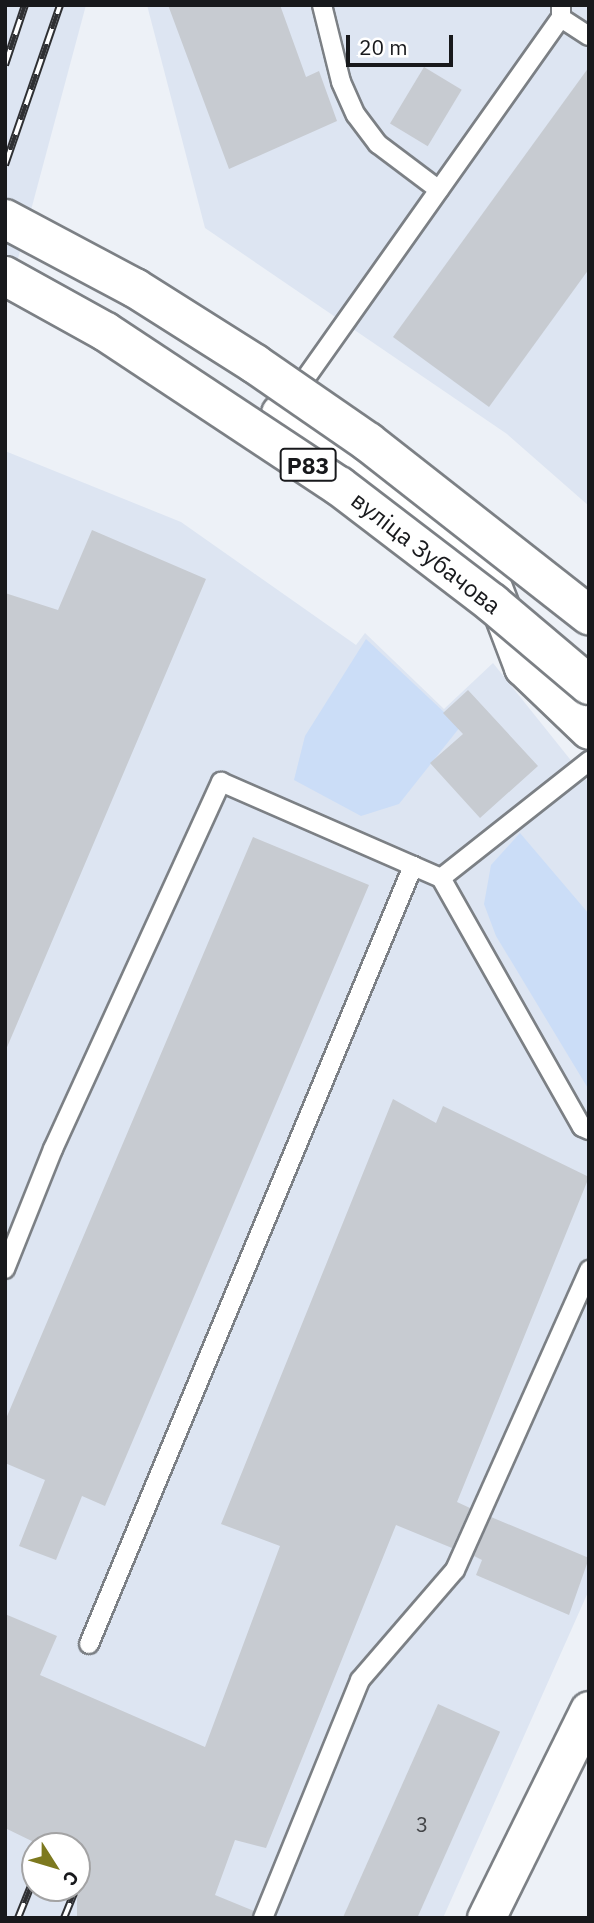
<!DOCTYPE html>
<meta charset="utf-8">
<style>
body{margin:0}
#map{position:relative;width:594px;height:1923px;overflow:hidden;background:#edf1f7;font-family:"IBM Plex Sans",sans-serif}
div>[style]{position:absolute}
.built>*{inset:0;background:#dde5f2}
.green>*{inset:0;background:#cbddf7}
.building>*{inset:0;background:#c7cbd1;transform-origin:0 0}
.roads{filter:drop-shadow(2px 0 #7c8085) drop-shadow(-2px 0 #7c8085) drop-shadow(0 2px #7c8085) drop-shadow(0 -2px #7c8085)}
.service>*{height:18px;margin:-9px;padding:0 9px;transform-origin:9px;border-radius:9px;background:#fff}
.minor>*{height:37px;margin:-18.5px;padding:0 18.5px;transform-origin:18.5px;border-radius:18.5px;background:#fff}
.rail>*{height:8px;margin-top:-4px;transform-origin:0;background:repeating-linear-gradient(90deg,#fff 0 16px,#2f3033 0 32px);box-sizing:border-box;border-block:2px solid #2f3033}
.bridges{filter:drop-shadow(2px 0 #7c8085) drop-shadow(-2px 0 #7c8085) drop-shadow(0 2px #7c8085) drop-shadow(0 -2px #7c8085)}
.trunk-bridge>*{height:38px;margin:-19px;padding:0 19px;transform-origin:19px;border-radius:19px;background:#fff}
span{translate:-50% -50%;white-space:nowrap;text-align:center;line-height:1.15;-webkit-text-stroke:6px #fff;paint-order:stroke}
.number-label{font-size:21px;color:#444649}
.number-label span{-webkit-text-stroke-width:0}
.shield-label span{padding:2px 5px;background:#fff;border:2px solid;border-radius:5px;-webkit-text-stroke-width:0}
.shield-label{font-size:23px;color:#18191c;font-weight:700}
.street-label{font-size:24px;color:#18191c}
.frame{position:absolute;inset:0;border:7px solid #18191c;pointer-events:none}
.north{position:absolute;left:21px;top:1832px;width:70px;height:70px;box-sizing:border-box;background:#fff;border:2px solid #a3a3a4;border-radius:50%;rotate:127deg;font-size:19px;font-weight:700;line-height:28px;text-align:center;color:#18191c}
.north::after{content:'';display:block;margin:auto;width:24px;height:32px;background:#7d791f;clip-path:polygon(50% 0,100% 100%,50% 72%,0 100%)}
.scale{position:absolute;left:346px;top:35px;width:107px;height:32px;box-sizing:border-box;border:4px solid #18191c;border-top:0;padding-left:9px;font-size:21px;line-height:24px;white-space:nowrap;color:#18191c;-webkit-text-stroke:5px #fff;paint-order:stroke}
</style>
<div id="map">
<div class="built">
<i style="clip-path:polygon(5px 5px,86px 5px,5px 307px)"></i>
<i style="clip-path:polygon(147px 5px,589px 5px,589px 506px,507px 434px,205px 228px)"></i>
<i style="clip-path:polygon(evenodd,5px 451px,181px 522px,356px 645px,365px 633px,444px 709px,493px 663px,589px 783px,589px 1590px,443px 1918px,5px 1918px,5px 451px,35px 1846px,77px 1846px,77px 1888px,35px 1888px,35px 1846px)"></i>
</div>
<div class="green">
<i style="clip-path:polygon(366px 639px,460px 727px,399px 804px,361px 816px,294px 780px,305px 736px)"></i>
<i style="clip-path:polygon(520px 833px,589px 914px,589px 1090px,496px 936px,484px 904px,491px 865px)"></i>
</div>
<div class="building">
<i style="clip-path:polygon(168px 5px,280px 5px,306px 77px,319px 71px,337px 121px,229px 169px)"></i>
<i style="left:424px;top:67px;width:44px;height:66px;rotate:31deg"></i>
<i style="clip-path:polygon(589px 67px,589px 269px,489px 407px,393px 337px)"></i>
<i style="clip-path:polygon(92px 530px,206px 579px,5px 1052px,5px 593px,58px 610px)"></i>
<i style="clip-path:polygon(468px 690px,538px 766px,480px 818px,430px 763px,463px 734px,443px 713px)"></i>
<i style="clip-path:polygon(253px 837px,369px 885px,105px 1506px,82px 1496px,56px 1560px,19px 1546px,45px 1480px,5px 1463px,5px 1421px)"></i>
<i style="clip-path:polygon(393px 1099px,436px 1123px,443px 1106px,589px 1177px,457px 1502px,470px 1508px,452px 1548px,396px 1525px,266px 1848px,235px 1840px,215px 1895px,254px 1911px,252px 1918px,77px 1918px,77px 1846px,42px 1846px,5px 1828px,5px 1614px,57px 1636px,40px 1675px,205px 1747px,280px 1546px,221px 1524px)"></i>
<i style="clip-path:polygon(491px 1517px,589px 1558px,569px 1615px,476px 1575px,482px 1560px,474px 1556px)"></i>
<i style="left:438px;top:1704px;width:68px;height:234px;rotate:24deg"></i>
</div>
<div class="roads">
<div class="service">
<i style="left:322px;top:5px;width:79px;rotate:76.1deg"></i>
<i style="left:341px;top:82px;width:36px;rotate:66deg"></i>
<i style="left:356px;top:115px;width:36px;rotate:53deg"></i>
<i style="left:378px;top:144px;width:76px;rotate:37deg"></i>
<i style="left:561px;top:18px;width:33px;rotate:33deg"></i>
<i style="left:293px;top:396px;width:463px;rotate:-54.7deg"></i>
<i style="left:561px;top:18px;width:13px;rotate:-90deg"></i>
<i style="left:441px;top:878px;width:286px;rotate:60.5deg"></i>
<i style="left:582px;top:1127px;width:8px;rotate:23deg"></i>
<i style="left:5px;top:1269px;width:129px;rotate:-68.2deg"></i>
<i style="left:53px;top:1149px;width:404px;rotate:-65.4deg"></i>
<i style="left:221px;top:782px;width:240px;rotate:23.6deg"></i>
<i style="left:441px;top:878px;width:189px;rotate:-38.3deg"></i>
<i style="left:89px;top:1644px;width:843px;rotate:-67.39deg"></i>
<i style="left:263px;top:1918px;width:257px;rotate:-67.8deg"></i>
<i style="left:360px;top:1680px;width:145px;rotate:-49.2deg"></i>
<i style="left:455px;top:1570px;width:329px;rotate:-65.9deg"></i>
</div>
<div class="minor">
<i style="left:280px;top:413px;width:261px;rotate:37.5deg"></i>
<i style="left:487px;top:572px;width:102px;rotate:69.2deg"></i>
<i style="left:523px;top:667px;width:91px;rotate:43.7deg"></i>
<i style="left:486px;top:1918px;width:232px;rotate:-63.7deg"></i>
</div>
</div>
<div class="rail">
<i style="left:5px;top:65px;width:63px;rotate:-71.6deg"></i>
<i style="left:5px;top:165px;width:169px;rotate:-71deg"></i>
<i style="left:18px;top:1918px;width:35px;rotate:-68deg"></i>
<i style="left:64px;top:1918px;width:27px;rotate:-68deg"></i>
</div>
<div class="bridges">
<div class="trunk-bridge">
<i style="left:5px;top:219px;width:147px;rotate:28deg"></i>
<i style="left:135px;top:288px;width:142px;rotate:32.3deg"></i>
<i style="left:255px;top:364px;width:137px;rotate:34.6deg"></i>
<i style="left:368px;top:442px;width:281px;rotate:38.1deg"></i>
<i style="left:5px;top:276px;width:115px;rotate:29deg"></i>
<i style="left:106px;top:332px;width:279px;rotate:33.5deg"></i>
<i style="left:339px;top:486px;width:193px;rotate:37.4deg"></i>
<i style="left:492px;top:603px;width:127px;rotate:40.2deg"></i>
</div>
</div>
<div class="number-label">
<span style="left:422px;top:1824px">3</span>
</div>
<div class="shield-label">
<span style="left:308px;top:465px">Р83</span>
</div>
<div class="street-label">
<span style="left:426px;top:553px;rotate:38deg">вуліца Зубачова</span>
</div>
<div class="frame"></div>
<div class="north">С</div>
<div class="scale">20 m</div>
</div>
